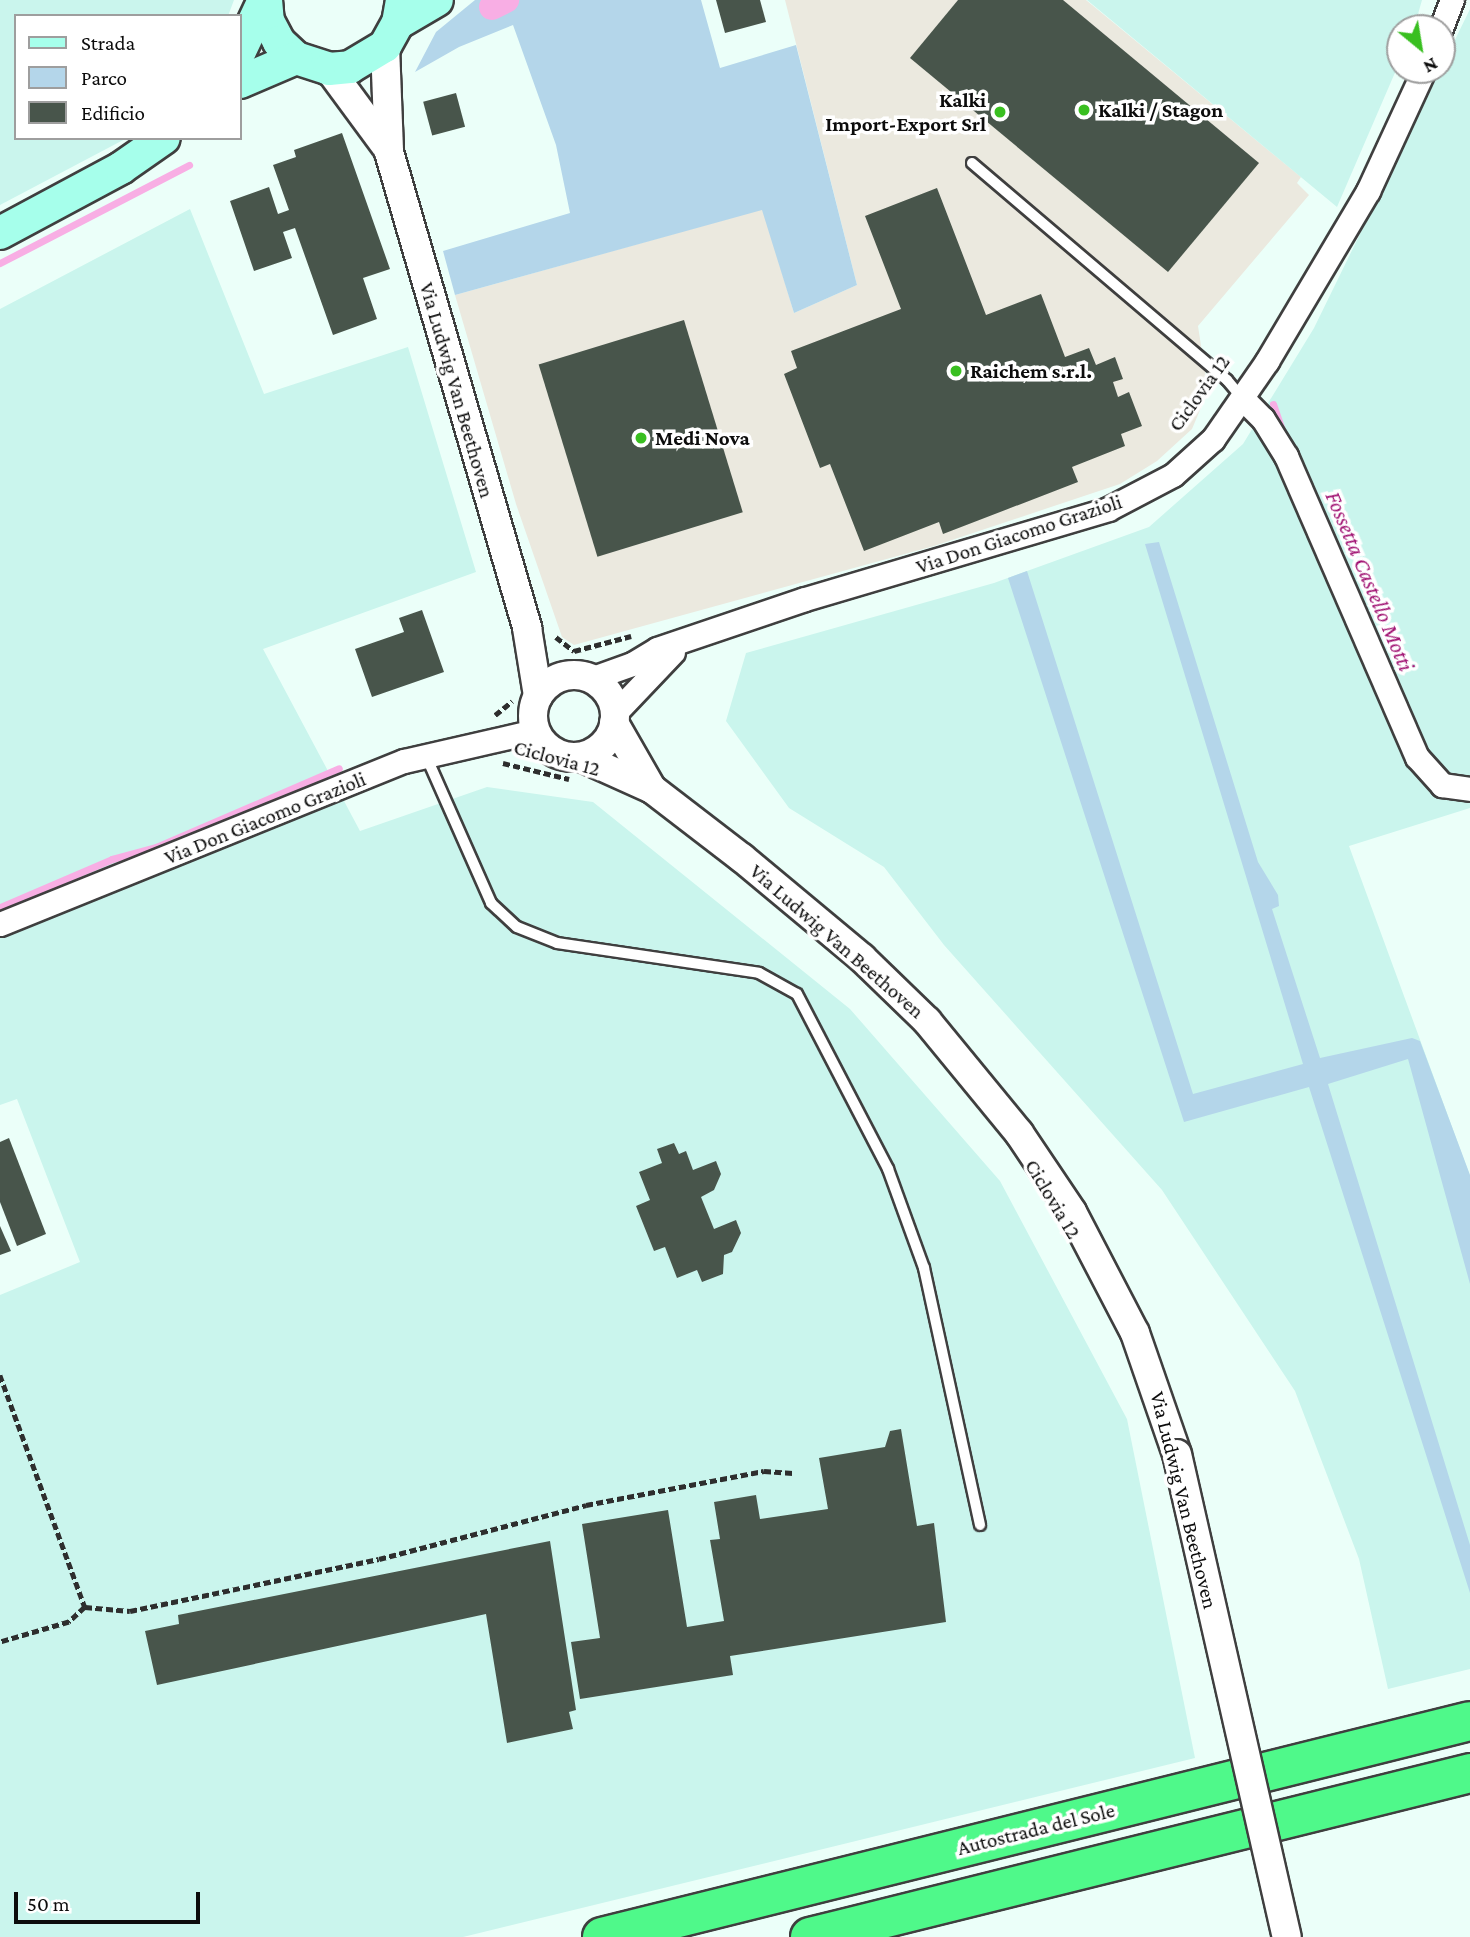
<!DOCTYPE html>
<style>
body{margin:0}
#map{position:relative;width:1470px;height:1937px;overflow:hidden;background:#ebfff9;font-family:"Crimson Pro",serif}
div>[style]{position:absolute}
.industrial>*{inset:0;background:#ebe9df}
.farmland>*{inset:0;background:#caf5ed}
.green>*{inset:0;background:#b4d6ea}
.stream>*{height:7px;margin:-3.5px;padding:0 3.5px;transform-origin:3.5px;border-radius:3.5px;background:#f8aee4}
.canal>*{height:26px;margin:-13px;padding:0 13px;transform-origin:13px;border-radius:13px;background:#f8aee4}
.building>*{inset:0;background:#48554b;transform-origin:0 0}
.path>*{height:4.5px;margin-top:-2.25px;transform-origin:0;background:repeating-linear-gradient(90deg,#2e2e2e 0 7px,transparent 0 10.5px)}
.roads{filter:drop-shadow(2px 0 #3f3f3f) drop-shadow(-2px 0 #3f3f3f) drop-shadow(0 2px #3f3f3f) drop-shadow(0 -2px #3f3f3f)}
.service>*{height:10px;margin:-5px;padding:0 5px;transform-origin:5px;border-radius:5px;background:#fff}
.minor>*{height:23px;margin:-11.5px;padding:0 11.5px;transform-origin:11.5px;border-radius:11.5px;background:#fff}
.tertiary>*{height:28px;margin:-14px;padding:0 14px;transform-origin:14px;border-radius:14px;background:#fff}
.tertiary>.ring{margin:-14px;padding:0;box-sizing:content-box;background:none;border:28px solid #fff;border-radius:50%}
.secondary>*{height:32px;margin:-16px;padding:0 16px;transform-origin:16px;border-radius:16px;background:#a6ffeb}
.motorway>*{height:38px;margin:-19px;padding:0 19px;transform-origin:19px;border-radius:19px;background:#4ff98a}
.bridges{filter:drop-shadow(2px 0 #3f3f3f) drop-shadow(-2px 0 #3f3f3f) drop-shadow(0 2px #3f3f3f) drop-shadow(0 -2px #3f3f3f)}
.tertiary-bridge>*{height:28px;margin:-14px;padding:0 14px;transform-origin:14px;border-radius:14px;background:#fff}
.dots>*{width:19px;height:19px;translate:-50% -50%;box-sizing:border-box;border:4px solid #fff;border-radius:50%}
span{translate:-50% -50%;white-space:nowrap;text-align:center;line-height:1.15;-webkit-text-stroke:7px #fff;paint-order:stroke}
.poi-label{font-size:21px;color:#0c0c0c;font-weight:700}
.right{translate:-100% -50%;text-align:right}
.left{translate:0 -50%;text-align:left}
.street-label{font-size:21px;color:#0c0c0c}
.water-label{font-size:23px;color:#a01272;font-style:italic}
.legend{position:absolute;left:14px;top:14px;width:228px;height:126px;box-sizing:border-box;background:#fff;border:2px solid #9e9e9e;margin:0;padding:9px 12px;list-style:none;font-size:21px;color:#0c0c0c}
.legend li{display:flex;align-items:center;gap:14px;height:35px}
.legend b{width:35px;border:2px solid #9e9e9e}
.north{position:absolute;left:1386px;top:14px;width:70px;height:70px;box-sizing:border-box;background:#fff;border:2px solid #9e9e9e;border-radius:50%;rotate:150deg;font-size:19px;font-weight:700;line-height:28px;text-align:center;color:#0c0c0c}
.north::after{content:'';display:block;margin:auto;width:24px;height:32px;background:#39bf20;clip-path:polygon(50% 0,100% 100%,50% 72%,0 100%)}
.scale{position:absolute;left:14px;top:1892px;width:186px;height:32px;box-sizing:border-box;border:4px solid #0c0c0c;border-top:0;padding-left:9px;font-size:21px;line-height:24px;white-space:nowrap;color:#0c0c0c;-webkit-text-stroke:5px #fff;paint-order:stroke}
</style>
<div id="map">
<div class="industrial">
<i style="clip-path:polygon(785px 0,1086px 0,1301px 177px,1297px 183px,1309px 195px,1198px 326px,1208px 391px,1192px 429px,1157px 461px,1120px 484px,934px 546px,574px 645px,562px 637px,516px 504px,455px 295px,763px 209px,794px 313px,857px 285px)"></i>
</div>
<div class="farmland">
<i style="clip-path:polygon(0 0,234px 0,228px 16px,16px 16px,16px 138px,127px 138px,0 205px)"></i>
<i style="clip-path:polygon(1087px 0,1422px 0,1414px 28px,1400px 28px,1400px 61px,1337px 207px)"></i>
<i style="clip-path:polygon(1470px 9px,1470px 808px,1349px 846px,1470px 1176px,1470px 1669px,1388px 1689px,1359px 1559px,1295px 1391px,1162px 1190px,944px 945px,884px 867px,789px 808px,726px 721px,746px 653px,994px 583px,1149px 527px,1243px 444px,1314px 328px)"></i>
<i style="clip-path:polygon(190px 209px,264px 394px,408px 347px,476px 572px,263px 649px,360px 831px,487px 787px,593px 802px,850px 1009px,1000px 1181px,1127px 1419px,1195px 1758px,463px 1937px,0 1937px,0 1295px,80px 1262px,17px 1099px,0 1105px,0 309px)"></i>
</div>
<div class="green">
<i style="clip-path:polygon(475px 0,701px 0,720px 68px,796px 45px,857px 285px,794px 313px,762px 210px,455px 295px,443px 251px,570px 213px,556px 145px,513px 25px,459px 47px,415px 72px,436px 32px)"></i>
<i style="clip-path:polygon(1159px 542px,1258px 862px,1278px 895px,1279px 906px,1272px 909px,1320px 1058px,1412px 1038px,1420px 1041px,1470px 1175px,1470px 1284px,1408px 1059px,1328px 1084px,1470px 1545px,1470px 1593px,1309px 1087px,1184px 1122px,1008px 578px,1027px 571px,1193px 1094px,1303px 1064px,1145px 544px)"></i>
</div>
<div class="stream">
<i style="left:0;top:263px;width:213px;rotate:-27.4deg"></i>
<i style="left:1273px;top:404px;width:28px;rotate:71deg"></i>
<i style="left:0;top:907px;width:122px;rotate:-23.2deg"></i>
<i style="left:112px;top:859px;width:46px;rotate:-15.3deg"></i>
<i style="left:156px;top:847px;width:199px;rotate:-23.3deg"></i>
</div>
<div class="canal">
<i style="left:492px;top:7px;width:16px;rotate:-27deg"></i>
</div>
<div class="building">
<i style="clip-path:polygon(716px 0,760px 0,766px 22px,725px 33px)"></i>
<i style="clip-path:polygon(958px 0,1063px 0,1259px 163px,1168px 272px,910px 58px)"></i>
<i style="left:456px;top:93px;width:35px;height:34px;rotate:75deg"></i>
<i style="clip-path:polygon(342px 133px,390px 269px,363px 278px,377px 319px,333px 335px,295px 228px,283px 232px,292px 258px,254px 271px,230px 201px,269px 187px,278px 214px,289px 210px,273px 165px,296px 157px,294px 150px)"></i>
<i style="clip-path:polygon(937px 188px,986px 315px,1041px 294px,1065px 357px,1089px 348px,1096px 365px,1115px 357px,1123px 379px,1113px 382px,1118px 397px,1129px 392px,1142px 426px,1121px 434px,1125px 446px,1072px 467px,1078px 482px,943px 534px,939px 522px,864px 551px,830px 464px,820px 468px,784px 374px,797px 368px,791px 351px,901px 309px,865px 216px)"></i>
<i style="left:684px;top:320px;width:201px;height:152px;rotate:73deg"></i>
<i style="clip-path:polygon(422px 610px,444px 672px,372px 697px,355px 649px,404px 632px,399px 618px)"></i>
<i style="clip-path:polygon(9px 1138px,46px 1234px,17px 1246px,0 1202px,0 1142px)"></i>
<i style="clip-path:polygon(674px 1143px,679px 1154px,686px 1151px,693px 1170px,716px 1161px,721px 1174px,714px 1190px,701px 1197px,714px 1229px,736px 1220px,741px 1233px,732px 1252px,724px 1255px,723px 1274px,702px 1282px,697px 1270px,677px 1278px,665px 1247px,654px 1251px,636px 1206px,650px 1200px,639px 1172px,662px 1163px,657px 1149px)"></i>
<i style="clip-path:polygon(0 1226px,11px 1251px,0 1255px)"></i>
<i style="clip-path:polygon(901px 1429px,917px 1526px,934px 1523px,946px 1622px,730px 1656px,733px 1675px,580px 1699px,571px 1642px,600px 1638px,582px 1524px,668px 1510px,687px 1627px,724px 1621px,710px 1540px,720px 1539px,714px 1502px,756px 1495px,760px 1519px,828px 1509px,819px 1458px,885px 1447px,890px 1431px)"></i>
<i style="clip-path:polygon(550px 1541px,576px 1710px,569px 1712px,573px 1729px,507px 1743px,486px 1614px,157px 1685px,145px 1631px,179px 1624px,178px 1615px)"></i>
</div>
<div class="path">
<i style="left:556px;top:637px;width:23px;rotate:38deg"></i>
<i style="left:574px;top:651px;width:59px;rotate:-14.7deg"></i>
<i style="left:495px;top:715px;width:22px;rotate:-39deg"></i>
<i style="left:503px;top:763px;width:68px;rotate:13.6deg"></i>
<i style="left:0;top:1375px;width:247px;rotate:69.9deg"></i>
<i style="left:85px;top:1607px;width:22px;rotate:137deg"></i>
<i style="left:69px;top:1622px;width:72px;rotate:163.8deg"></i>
<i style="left:85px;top:1607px;width:45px;rotate:5.1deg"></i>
<i style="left:130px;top:1611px;width:254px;rotate:-11.8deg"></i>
<i style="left:379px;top:1559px;width:214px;rotate:-14.6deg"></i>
<i style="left:586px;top:1505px;width:181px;rotate:-10.8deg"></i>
<i style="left:764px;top:1471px;width:29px;rotate:4deg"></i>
</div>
<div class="roads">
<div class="service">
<i style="left:972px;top:163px;width:335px;rotate:40.4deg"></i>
<i style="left:1227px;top:380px;width:25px;rotate:50deg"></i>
<i style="left:426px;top:756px;width:161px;rotate:66.1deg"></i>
<i style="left:491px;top:903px;width:35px;rotate:43deg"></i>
<i style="left:517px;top:927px;width:43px;rotate:21.8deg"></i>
<i style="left:557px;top:943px;width:204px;rotate:8.4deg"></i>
<i style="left:759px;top:973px;width:43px;rotate:28.9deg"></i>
<i style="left:797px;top:994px;width:197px;rotate:62.5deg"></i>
<i style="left:888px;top:1169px;width:105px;rotate:70deg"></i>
<i style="left:924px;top:1268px;width:263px;rotate:77.7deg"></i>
</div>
<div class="minor">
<i style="left:1441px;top:28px;width:30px;rotate:-69deg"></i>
<i style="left:1243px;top:399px;width:28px;rotate:45deg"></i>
<i style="left:1263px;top:419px;width:44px;rotate:58.1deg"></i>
<i style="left:1286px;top:456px;width:328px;rotate:66.5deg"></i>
<i style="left:1417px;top:757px;width:38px;rotate:48deg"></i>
<i style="left:1442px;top:785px;width:28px;rotate:8deg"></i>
<i style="left:590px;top:679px;width:45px;rotate:-19.7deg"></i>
<i style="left:632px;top:664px;width:29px;rotate:-31deg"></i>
<i style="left:657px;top:649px;width:156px;rotate:-18.7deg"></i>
<i style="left:805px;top:599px;width:316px;rotate:-16.5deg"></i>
<i style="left:1108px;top:509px;width:73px;rotate:-27.6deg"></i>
<i style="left:1173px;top:475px;width:54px;rotate:-42deg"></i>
<i style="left:1213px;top:439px;width:95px;rotate:-55.3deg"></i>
<i style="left:1267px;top:361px;width:198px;rotate:-59.3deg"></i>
<i style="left:1368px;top:191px;width:133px;rotate:-65.2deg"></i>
<i style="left:615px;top:713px;width:84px;rotate:-46.4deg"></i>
<i style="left:0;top:924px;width:436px;rotate:-22deg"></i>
<i style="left:404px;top:761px;width:134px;rotate:-12.9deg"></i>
</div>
<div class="tertiary">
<i style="left:385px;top:46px;width:106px;rotate:87.8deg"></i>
<i style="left:389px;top:152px;width:496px;rotate:73.8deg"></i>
<i style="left:527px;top:628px;width:69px;rotate:80.8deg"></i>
<i style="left:329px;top:69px;width:94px;rotate:53.6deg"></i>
<i class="ring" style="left:533px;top:675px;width:54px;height:54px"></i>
<i style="left:614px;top:723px;width:76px;rotate:60.1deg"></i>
<i style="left:581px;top:757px;width:78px;rotate:24.3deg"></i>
<i style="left:652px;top:789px;width:113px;rotate:37.5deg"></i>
<i style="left:742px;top:858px;width:156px;rotate:39.8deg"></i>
<i style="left:862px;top:958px;width:91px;rotate:44.1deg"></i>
<i style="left:927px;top:1021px;width:145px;rotate:50.6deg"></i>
<i style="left:1019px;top:1133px;width:95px;rotate:56.1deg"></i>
<i style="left:1072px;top:1212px;width:136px;rotate:62.5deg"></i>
<i style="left:1135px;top:1333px;width:128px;rotate:70.9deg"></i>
</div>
<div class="secondary">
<i style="left:266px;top:0;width:21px;rotate:85deg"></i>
<i style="left:268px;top:21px;width:24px;rotate:62deg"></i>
<i style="left:279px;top:42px;width:23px;rotate:43deg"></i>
<i style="left:296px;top:58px;width:35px;rotate:18deg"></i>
<i style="left:329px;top:69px;width:21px;rotate:-5deg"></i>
<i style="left:350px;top:67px;width:41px;rotate:-31deg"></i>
<i style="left:385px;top:46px;width:26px;rotate:-61deg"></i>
<i style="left:398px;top:23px;width:23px;rotate:-80deg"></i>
<i style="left:398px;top:23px;width:45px;rotate:-30.5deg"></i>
<i style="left:240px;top:51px;width:56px;rotate:-64.8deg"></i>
<i style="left:240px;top:82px;width:61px;rotate:-23.2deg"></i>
<i style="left:0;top:233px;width:137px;rotate:-28.2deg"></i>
<i style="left:121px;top:168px;width:52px;rotate:-34.9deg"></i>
</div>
<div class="motorway">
<i style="left:602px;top:1937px;width:894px;rotate:-13.97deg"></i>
<i style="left:810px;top:1937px;width:680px;rotate:-13.95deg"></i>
</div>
</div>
<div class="bridges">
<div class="tertiary-bridge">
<i style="left:1177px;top:1454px;width:495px;rotate:77.2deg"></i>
</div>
</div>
<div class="dots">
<i style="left:1084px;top:110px;background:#39bf20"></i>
<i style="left:1000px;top:112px;background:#39bf20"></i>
<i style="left:956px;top:371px;background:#39bf20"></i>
<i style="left:641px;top:438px;background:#39bf20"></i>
</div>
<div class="poi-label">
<span class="right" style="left:986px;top:112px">Kalki<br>Import-Export Srl</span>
<span class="left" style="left:1098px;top:110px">Kalki / Stagon</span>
<span class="left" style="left:970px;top:371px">Raichem s.r.l.</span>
<span class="left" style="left:655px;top:438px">Medi Nova</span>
</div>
<div class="street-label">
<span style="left:457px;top:390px;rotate:74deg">Via Ludwig Van Beethoven</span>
<span style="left:1199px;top:393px;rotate:-54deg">Ciclovia 12</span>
<span style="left:1019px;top:534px;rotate:-18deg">Via Don Giacomo Grazioli</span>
<span style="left:557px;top:758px;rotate:15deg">Ciclovia 12</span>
<span style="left:265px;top:818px;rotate:-22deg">Via Don Giacomo Grazioli</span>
<span style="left:837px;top:941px;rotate:41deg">Via Ludwig Van Beethoven</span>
<span style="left:1053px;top:1199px;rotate:59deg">Ciclovia 12</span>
<span style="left:1184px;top:1500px;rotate:76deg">Via Ludwig Van Beethoven</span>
<span style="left:1036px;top:1829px;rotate:-14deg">Autostrada del Sole</span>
</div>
<div class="water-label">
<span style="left:1370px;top:581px;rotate:67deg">Fossetta Castello Motti</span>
</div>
<ul class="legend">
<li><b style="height:9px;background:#a6ffeb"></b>Strada</li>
<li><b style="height:19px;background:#b4d6ea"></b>Parco</li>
<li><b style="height:19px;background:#48554b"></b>Edificio</li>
</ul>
<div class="north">N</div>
<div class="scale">50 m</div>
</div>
